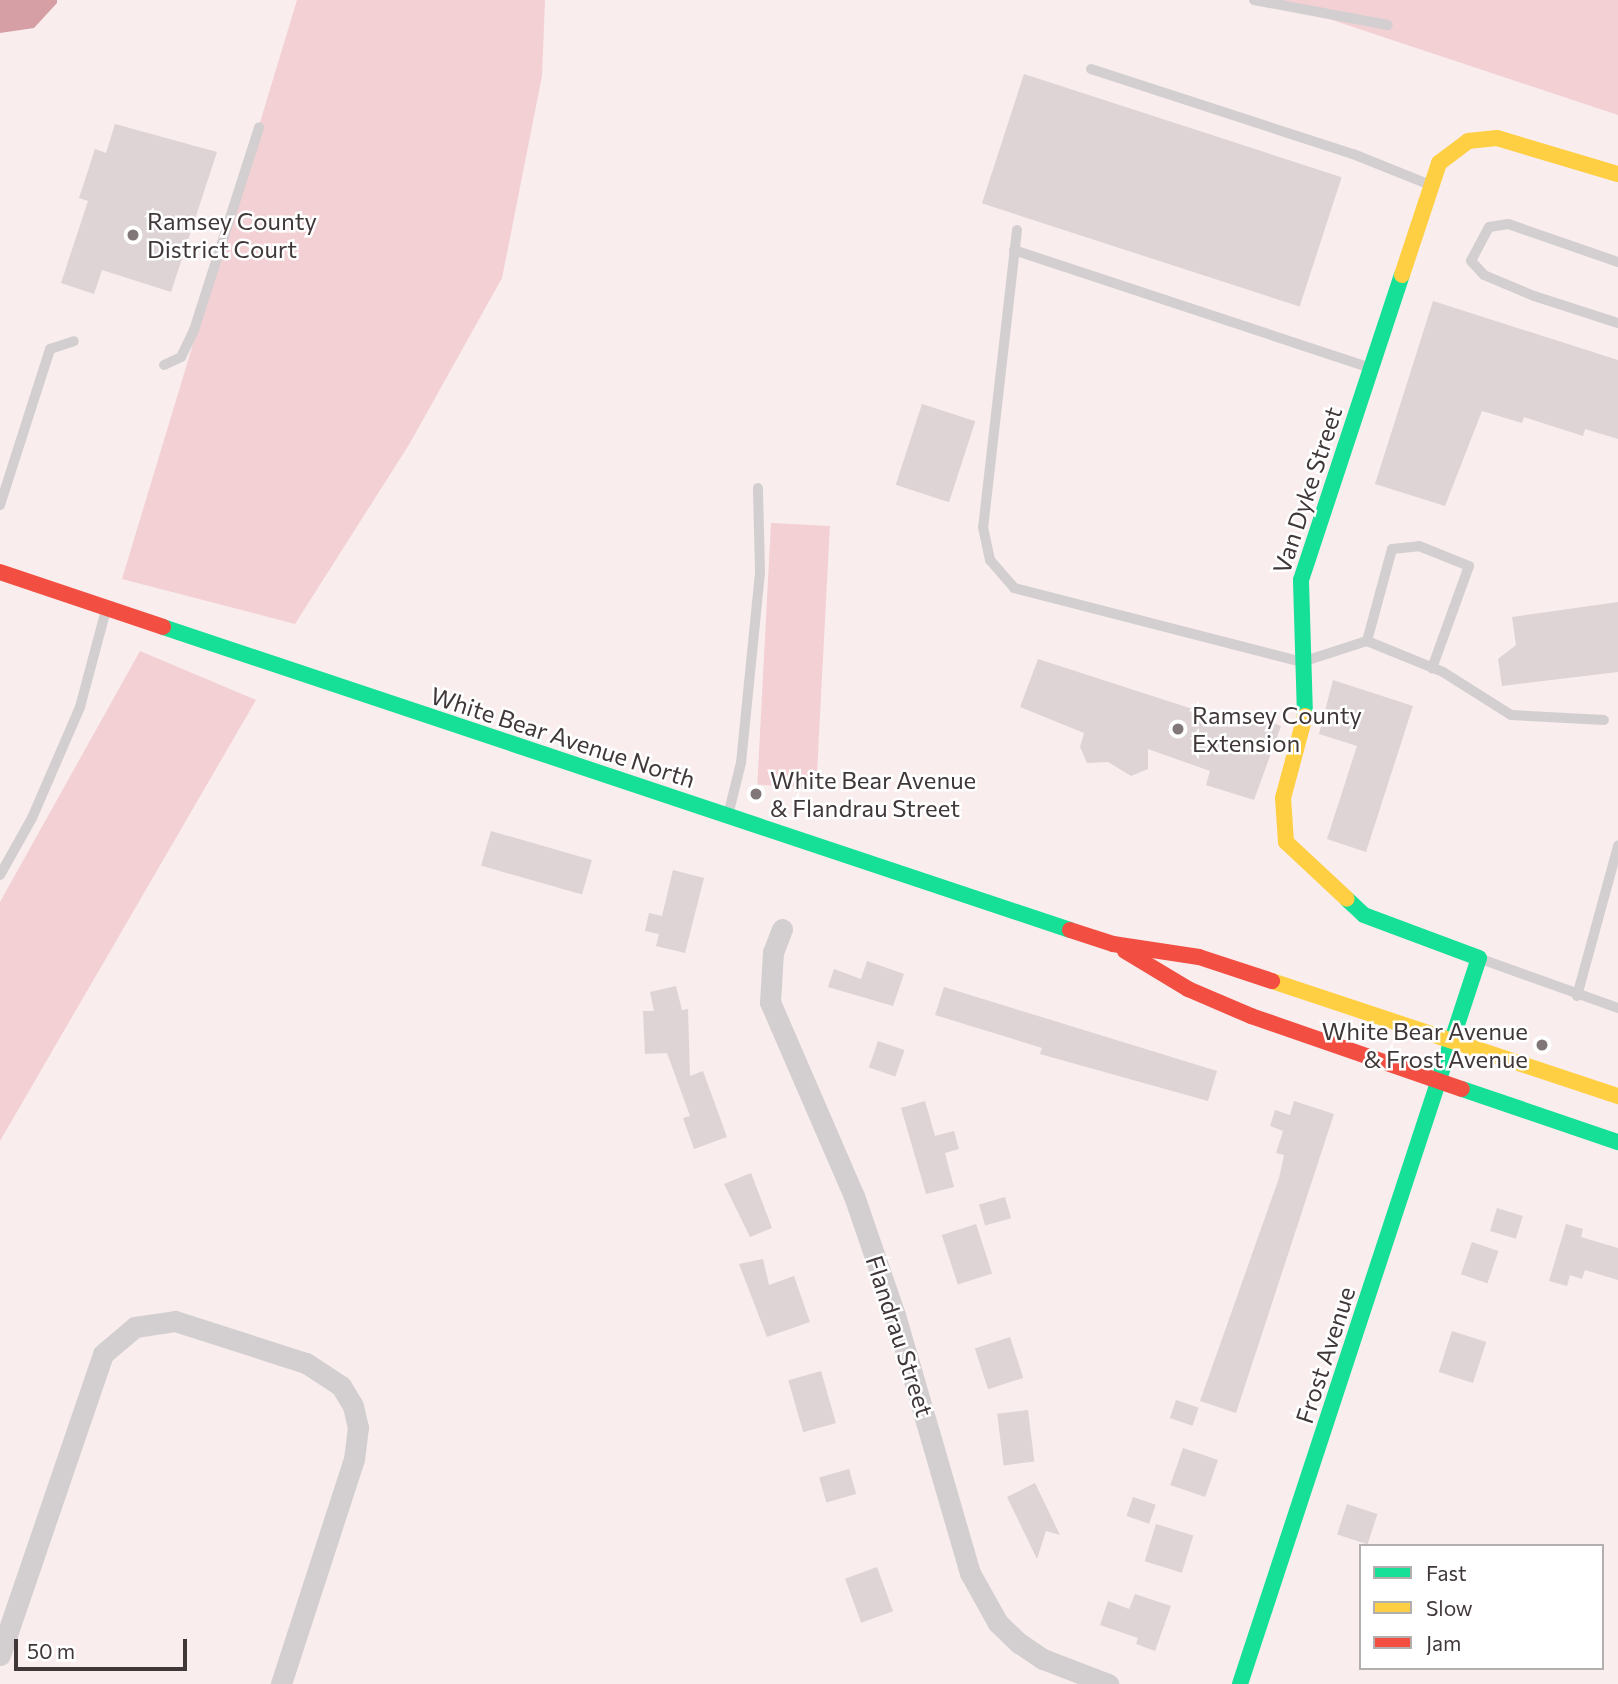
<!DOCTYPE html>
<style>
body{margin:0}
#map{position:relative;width:1618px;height:1684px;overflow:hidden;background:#f9edee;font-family:Commissioner,sans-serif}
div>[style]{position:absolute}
.green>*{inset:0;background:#f3d0d4;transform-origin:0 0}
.water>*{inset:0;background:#d69fa6}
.building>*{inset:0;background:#ded4d5;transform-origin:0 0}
.lane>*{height:10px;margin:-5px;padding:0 5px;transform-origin:5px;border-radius:5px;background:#d3cfd0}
.street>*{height:21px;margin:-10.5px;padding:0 10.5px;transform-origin:10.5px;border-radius:10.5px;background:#d3cfd0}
.fast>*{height:16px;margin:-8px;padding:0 8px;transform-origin:8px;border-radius:8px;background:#16e098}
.slow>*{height:16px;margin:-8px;padding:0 8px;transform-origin:8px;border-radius:8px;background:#ffcf43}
.jam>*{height:16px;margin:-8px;padding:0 8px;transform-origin:8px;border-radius:8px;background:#f24e42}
.dots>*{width:19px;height:19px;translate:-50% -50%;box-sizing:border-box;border:4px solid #fff;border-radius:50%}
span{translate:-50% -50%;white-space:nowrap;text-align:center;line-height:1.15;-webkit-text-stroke:5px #fff;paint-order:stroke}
.poi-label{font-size:24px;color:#403738}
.left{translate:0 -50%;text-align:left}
.right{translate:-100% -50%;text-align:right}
.street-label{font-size:24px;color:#403738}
.legend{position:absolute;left:1359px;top:1544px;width:245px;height:126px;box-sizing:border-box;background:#fff;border:2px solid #b3afaf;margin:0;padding:9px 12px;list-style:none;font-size:21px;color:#403738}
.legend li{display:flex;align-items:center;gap:14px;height:35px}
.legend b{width:35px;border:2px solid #b3afaf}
.scale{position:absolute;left:14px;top:1639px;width:173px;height:32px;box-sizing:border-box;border:4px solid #403738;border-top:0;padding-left:9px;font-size:21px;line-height:24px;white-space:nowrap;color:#403738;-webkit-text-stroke:5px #fff;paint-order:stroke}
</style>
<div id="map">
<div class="green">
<i style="clip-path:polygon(297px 0,545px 0,542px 76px,502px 278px,410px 443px,295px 624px,122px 579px)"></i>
<i style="clip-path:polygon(1272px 0,1618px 0,1618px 115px)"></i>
<i style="left:771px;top:523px;width:59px;height:262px;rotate:3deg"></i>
<i style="clip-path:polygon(140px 651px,256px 700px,0 1141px,0 902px)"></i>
</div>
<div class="water">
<i style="clip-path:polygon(0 0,57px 0,57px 3px,34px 28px,0 33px)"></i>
</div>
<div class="building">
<i style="left:1024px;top:74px;width:334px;height:136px;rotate:18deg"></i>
<i style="clip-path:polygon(115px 124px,217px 152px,171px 292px,102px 270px,94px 294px,61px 283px,88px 201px,79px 198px,95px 149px,106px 153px)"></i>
<i style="clip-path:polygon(1433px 301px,1618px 360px,1618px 439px,1585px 429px,1583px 436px,1524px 417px,1522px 423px,1482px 411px,1445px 506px,1375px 484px)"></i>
<i style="left:922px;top:404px;width:56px;height:85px;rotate:18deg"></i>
<i style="clip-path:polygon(1618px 602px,1618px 672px,1502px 686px,1498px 659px,1516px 645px,1512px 617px)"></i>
<i style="clip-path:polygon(1038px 659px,1239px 724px,1244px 711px,1281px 726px,1254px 800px,1206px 785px,1210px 771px,1148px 749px,1148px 769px,1131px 776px,1108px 762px,1087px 763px,1080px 747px,1084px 733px,1020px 707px)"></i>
<i style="clip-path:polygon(1333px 680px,1413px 706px,1366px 852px,1327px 839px,1357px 746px,1319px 734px)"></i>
<i style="left:491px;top:831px;width:105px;height:36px;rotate:16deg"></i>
<i style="clip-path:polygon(673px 870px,704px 878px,685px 953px,656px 946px,659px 934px,645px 931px,649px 913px,662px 916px)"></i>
<i style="clip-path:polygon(867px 961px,904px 974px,893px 1006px,828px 987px,834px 969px,861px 979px)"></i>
<i style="clip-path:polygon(676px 986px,682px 1010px,688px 1009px,690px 1076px,703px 1071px,727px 1137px,694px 1149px,683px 1118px,690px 1116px,667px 1053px,645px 1054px,643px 1011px,654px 1011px,650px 992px)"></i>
<i style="clip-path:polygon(944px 987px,1217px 1071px,1208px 1101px,1040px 1054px,1042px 1048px,935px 1015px)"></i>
<i style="left:878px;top:1041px;width:28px;height:28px;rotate:19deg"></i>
<i style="clip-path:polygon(925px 1101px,935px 1136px,954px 1131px,959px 1149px,945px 1153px,954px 1187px,926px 1194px,901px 1108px)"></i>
<i style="clip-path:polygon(1294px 1101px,1334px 1114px,1236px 1413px,1200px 1401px,1279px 1178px,1284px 1155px,1276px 1153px,1283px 1131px,1270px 1126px,1275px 1110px,1290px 1115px)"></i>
<i style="clip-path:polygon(751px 1173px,772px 1228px,750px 1237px,724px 1184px)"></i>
<i style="left:1005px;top:1197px;width:22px;height:27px;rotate:74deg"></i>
<i style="left:1497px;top:1208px;width:27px;height:24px;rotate:17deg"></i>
<i style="left:976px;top:1224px;width:52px;height:36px;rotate:72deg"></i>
<i style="clip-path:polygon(1566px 1224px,1583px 1229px,1581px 1237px,1618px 1248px,1618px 1280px,1585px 1270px,1582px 1279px,1570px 1275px,1567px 1286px,1549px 1281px)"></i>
<i style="left:1472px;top:1242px;width:28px;height:34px;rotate:19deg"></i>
<i style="clip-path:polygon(763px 1259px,769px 1285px,794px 1276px,810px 1322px,767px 1337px,739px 1264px)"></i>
<i style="left:1452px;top:1331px;width:36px;height:43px;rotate:18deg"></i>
<i style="left:1010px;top:1337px;width:43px;height:37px;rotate:72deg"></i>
<i style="left:821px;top:1371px;width:54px;height:34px;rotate:74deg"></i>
<i style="left:1176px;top:1400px;width:24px;height:19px;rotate:19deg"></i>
<i style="left:1028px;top:1410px;width:52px;height:31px;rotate:83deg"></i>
<i style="left:1183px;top:1448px;width:37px;height:39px;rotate:19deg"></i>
<i style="left:849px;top:1469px;width:26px;height:31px;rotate:74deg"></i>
<i style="clip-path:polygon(1035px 1483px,1060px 1535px,1046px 1531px,1037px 1559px,1007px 1497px)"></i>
<i style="left:1133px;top:1497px;width:24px;height:20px;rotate:19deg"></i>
<i style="left:1347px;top:1504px;width:32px;height:32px;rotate:18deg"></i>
<i style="left:1156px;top:1524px;width:39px;height:39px;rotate:17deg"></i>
<i style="left:877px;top:1567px;width:47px;height:34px;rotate:70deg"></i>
<i style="clip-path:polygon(1135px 1594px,1171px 1606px,1155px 1651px,1136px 1644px,1138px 1638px,1100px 1625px,1108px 1601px,1129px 1609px)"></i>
</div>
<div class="lane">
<i style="left:1254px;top:0;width:136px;rotate:10.6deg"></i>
<i style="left:1091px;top:69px;width:275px;rotate:18deg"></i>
<i style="left:1353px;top:154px;width:81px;rotate:21.8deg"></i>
<i style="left:1017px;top:230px;width:299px;rotate:96.5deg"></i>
<i style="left:983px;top:527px;width:34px;rotate:78deg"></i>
<i style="left:990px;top:560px;width:37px;rotate:49deg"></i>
<i style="left:1014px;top:588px;width:297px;rotate:14.4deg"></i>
<i style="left:1302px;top:662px;width:68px;rotate:-17.9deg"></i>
<i style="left:1367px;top:641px;width:82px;rotate:22.2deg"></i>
<i style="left:1443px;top:672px;width:80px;rotate:32.3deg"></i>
<i style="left:1511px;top:715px;width:93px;rotate:3.1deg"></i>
<i style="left:1014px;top:250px;width:375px;rotate:18.3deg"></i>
<i style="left:1618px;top:262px;width:116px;rotate:-160.9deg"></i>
<i style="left:1508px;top:224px;width:19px;rotate:171deg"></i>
<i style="left:1489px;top:227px;width:38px;rotate:118deg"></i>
<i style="left:1471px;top:261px;width:19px;rotate:47deg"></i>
<i style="left:1484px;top:275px;width:54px;rotate:22.8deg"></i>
<i style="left:1534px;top:296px;width:88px;rotate:17.8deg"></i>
<i style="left:164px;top:365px;width:19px;rotate:-25deg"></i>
<i style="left:181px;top:357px;width:30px;rotate:-64deg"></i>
<i style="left:194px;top:330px;width:213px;rotate:-72.2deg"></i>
<i style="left:0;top:505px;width:164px;rotate:-72.2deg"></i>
<i style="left:50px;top:349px;width:25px;rotate:-18deg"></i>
<i style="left:1367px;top:641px;width:95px;rotate:-74.8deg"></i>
<i style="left:1392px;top:549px;width:27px;rotate:-6deg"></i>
<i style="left:1419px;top:546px;width:54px;rotate:21.8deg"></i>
<i style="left:1469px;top:566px;width:109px;rotate:109.9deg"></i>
<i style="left:728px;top:815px;width:54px;rotate:-76deg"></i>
<i style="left:741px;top:763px;width:192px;rotate:-84.3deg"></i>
<i style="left:760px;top:572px;width:84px;rotate:-91.4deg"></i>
<i style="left:0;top:875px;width:65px;rotate:-60.7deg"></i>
<i style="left:32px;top:818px;width:121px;rotate:-66.6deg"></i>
<i style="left:80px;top:707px;width:100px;rotate:-75deg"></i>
<i style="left:1481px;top:959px;width:145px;rotate:19.7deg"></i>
<i style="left:1577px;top:996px;width:156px;rotate:-74.7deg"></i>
</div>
<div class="street">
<i style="left:782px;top:929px;width:25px;rotate:111deg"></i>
<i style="left:773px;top:952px;width:50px;rotate:93.4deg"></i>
<i style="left:770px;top:1002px;width:211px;rotate:66.6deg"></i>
<i style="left:854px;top:1196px;width:126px;rotate:71deg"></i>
<i style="left:895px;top:1315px;width:269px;rotate:73.8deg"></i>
<i style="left:970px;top:1573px;width:57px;rotate:60.8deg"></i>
<i style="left:998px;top:1623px;width:29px;rotate:44deg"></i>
<i style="left:1019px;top:1643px;width:29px;rotate:34deg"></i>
<i style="left:1043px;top:1659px;width:70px;rotate:21deg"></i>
<i style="left:0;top:1655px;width:318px;rotate:-71.1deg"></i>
<i style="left:103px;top:1354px;width:42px;rotate:-40.2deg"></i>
<i style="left:135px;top:1327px;width:40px;rotate:-8.5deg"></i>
<i style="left:175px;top:1321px;width:138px;rotate:17.8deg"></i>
<i style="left:306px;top:1363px;width:42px;rotate:33.3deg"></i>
<i style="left:341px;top:1386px;width:23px;rotate:59deg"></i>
<i style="left:353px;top:1406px;width:22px;rotate:77deg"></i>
<i style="left:358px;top:1427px;width:32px;rotate:97deg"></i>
<i style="left:354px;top:1459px;width:237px;rotate:108deg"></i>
</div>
<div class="fast">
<i style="left:163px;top:627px;width:956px;rotate:18.47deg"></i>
<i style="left:1305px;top:716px;width:136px;rotate:-91.7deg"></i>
<i style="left:1301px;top:580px;width:321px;rotate:-71.7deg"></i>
<i style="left:1462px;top:1089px;width:165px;rotate:18.8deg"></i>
<i style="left:1240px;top:1684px;width:764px;rotate:-71.78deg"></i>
<i style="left:1479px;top:958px;width:123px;rotate:-159.5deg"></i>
<i style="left:1364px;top:915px;width:23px;rotate:-137deg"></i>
</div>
<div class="slow">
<i style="left:1402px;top:275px;width:118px;rotate:-71.7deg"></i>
<i style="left:1439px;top:163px;width:36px;rotate:-37deg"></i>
<i style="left:1468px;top:141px;width:29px;rotate:-6deg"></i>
<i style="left:1497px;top:138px;width:126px;rotate:16.6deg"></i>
<i style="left:1305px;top:716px;width:85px;rotate:105deg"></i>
<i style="left:1283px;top:798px;width:44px;rotate:86.1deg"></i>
<i style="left:1286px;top:842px;width:83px;rotate:43.1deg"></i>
<i style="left:1272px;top:981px;width:365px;rotate:18.4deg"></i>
</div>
<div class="jam">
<i style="left:0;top:572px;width:172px;rotate:18.6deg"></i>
<i style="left:1070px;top:930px;width:45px;rotate:18deg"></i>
<i style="left:1113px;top:944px;width:87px;rotate:8.6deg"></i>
<i style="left:1199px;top:957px;width:77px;rotate:18.2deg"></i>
<i style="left:1125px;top:951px;width:74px;rotate:31.1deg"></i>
<i style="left:1188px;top:989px;width:69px;rotate:23.2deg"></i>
<i style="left:1251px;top:1016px;width:223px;rotate:19.1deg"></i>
</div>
<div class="dots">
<i style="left:133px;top:235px;background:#817778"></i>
<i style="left:1178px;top:729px;background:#817778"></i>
<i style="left:756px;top:794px;background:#817778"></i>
<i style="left:1542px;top:1045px;background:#817778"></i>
</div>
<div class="poi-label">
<span class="left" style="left:147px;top:235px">Ramsey County<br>District Court</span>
<span class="left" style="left:1192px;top:729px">Ramsey County<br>Extension</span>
<span class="left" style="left:770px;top:794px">White Bear Avenue<br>&amp; Flandrau Street</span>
<span class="right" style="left:1528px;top:1045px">White Bear Avenue<br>&amp; Frost Avenue</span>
</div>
<div class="street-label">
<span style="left:1307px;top:490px;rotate:-72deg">Van Dyke Street</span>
<span style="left:563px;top:737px;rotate:18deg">White Bear Avenue North</span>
<span style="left:900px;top:1336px;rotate:72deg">Flandrau Street</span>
<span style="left:1325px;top:1355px;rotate:-72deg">Frost Avenue</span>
</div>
<ul class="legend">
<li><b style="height:9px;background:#16e098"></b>Fast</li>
<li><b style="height:9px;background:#ffcf43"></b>Slow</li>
<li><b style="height:9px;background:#f24e42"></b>Jam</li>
</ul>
<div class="scale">50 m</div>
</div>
